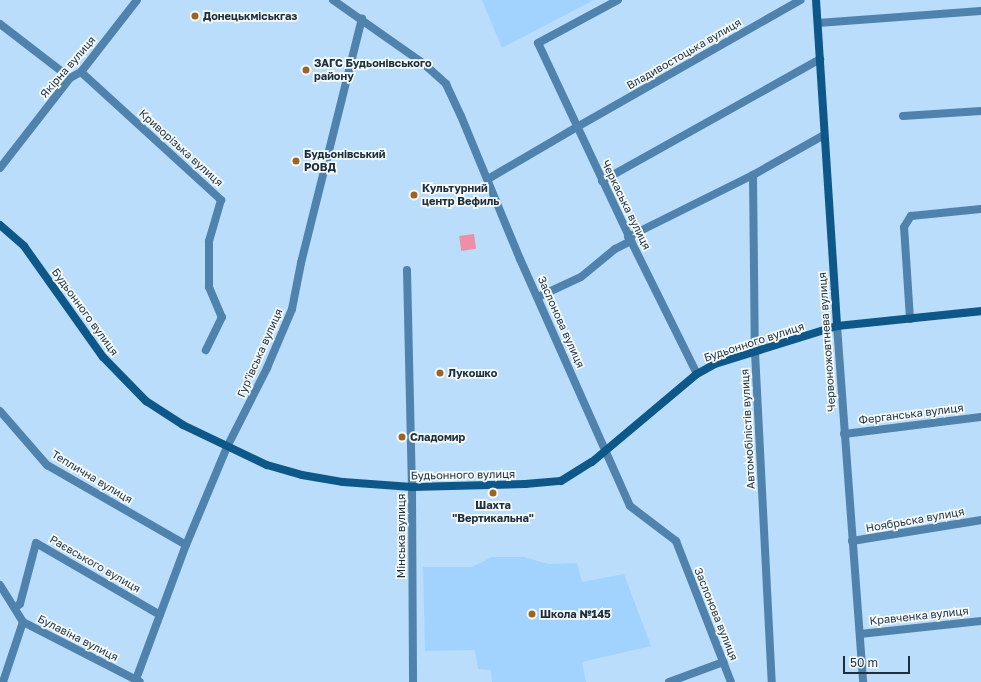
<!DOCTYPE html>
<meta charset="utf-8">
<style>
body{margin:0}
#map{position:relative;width:981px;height:682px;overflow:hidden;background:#baddfb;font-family:"Golos Text",sans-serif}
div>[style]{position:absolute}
.built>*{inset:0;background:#a1d3fe}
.green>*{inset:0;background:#ed8fa7;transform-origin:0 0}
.pedestrian>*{height:8px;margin:-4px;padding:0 4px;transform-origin:4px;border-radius:4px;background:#4f83ad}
.minor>*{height:8px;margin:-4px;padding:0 4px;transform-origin:4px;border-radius:4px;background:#4f83ad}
.secondary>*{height:8px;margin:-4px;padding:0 4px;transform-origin:4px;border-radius:4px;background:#0d5888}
.dots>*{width:11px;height:11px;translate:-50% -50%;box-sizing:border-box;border:2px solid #f5fafd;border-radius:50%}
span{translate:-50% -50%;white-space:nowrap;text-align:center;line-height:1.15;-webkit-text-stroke:3.5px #f5fafd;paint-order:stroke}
.poi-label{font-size:11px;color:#1d2f3d;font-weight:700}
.left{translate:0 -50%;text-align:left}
.street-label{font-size:11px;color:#1d2f3d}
.scale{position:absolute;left:843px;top:656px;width:67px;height:18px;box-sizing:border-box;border:2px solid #1d2f3d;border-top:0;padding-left:5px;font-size:12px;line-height:14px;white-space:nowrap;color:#1d2f3d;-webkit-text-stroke:3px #f5fafd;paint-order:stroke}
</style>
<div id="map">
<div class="built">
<i style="clip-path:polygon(482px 0,594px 0,502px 48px)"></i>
<i style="clip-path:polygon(492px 557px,525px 557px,548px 564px,577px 563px,582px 582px,624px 574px,651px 646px,582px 662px,586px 682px,492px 682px,491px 670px,478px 669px,475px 650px,425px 651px,423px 567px,472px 567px)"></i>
</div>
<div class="green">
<i style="left:474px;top:234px;width:15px;height:15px;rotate:82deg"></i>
</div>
<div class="pedestrian">
<i style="left:488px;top:179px;width:103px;rotate:-30.3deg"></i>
<i style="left:538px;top:297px;width:47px;rotate:-24.9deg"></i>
<i style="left:581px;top:277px;width:44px;rotate:-39.5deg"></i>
<i style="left:615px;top:249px;width:18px;rotate:-27deg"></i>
</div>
<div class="minor">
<i style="left:333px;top:0;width:111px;rotate:35.1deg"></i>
<i style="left:424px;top:64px;width:30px;rotate:42deg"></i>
<i style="left:446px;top:84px;width:35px;rotate:65deg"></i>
<i style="left:461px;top:116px;width:155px;rotate:67.6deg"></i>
<i style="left:520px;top:259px;width:270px;rotate:66deg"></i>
<i style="left:630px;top:506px;width:58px;rotate:37.3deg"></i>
<i style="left:676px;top:541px;width:151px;rotate:68.7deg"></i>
<i style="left:618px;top:0;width:91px;rotate:151.7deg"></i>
<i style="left:538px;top:43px;width:219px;rotate:64.8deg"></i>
<i style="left:631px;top:241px;width:148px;rotate:63.6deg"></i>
<i style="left:818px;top:23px;width:163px;rotate:-4.2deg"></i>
<i style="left:0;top:24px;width:88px;rotate:37.6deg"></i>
<i style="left:81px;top:72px;width:190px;rotate:42.4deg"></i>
<i style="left:221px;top:200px;width:43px;rotate:106.3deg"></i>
<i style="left:209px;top:241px;width:46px;rotate:90deg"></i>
<i style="left:209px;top:287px;width:33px;rotate:67deg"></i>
<i style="left:222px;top:317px;width:37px;rotate:116deg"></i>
<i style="left:903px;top:116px;width:78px;rotate:-3.7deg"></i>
<i style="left:577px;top:127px;width:257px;rotate:-29.6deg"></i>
<i style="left:0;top:168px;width:114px;rotate:-52.1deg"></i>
<i style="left:70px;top:78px;width:13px;rotate:-29deg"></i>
<i style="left:81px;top:72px;width:91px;rotate:-52.1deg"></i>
<i style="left:753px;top:175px;width:177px;rotate:89.4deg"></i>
<i style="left:755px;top:352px;width:330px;rotate:87.1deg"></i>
<i style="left:602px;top:181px;width:250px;rotate:-29.2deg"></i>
<i style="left:628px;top:237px;width:140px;rotate:-26.4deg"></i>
<i style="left:753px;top:175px;width:81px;rotate:-29.4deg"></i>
<i style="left:407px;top:270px;width:217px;rotate:88.7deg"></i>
<i style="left:412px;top:487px;width:195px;rotate:89.7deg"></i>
<i style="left:910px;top:319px;width:92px;rotate:-93.7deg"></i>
<i style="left:904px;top:227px;width:13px;rotate:-58deg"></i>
<i style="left:911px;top:216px;width:70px;rotate:-5.7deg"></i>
<i style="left:837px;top:326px;width:357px;rotate:85.8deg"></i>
<i style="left:0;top:411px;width:72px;rotate:49deg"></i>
<i style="left:47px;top:465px;width:160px;rotate:29.9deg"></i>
<i style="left:844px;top:434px;width:138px;rotate:-7.1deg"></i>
<i style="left:852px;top:541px;width:131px;rotate:-9.2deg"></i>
<i style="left:0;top:585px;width:44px;rotate:58.1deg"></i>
<i style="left:23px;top:622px;width:131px;rotate:27.1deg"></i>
<i style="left:15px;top:608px;width:6px;rotate:-39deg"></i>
<i style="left:20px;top:604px;width:63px;rotate:-75.3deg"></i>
<i style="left:36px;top:543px;width:143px;rotate:30.1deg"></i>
<i style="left:860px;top:634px;width:122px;rotate:-6.1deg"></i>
<i style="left:3px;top:682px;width:63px;rotate:-71.6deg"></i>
<i style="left:135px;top:682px;width:146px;rotate:-69.6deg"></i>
<i style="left:186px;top:545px;width:106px;rotate:-67.3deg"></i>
<i style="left:227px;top:447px;width:89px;rotate:-63.1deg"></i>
<i style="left:267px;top:368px;width:64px;rotate:-67deg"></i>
<i style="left:292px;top:309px;width:47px;rotate:-78.9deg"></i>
<i style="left:301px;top:263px;width:252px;rotate:-76deg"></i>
<i style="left:669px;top:682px;width:58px;rotate:-20.3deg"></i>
</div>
<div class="secondary">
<i style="left:816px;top:0;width:327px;rotate:86.3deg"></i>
<i style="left:0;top:225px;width:32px;rotate:41deg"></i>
<i style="left:24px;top:246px;width:136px;rotate:54.6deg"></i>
<i style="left:103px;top:357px;width:62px;rotate:45.7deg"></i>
<i style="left:146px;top:401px;width:44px;rotate:33deg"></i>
<i style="left:183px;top:425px;width:93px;rotate:25.5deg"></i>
<i style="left:267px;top:465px;width:36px;rotate:16deg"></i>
<i style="left:302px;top:475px;width:42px;rotate:9.7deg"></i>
<i style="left:343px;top:482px;width:69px;rotate:4.1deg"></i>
<i style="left:412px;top:487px;width:113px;rotate:-1.5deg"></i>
<i style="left:525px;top:484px;width:36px;rotate:-5deg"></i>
<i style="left:561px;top:481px;width:36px;rotate:-32deg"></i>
<i style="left:592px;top:462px;width:137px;rotate:-40deg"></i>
<i style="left:697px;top:374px;width:21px;rotate:-29deg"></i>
<i style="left:715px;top:364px;width:128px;rotate:-17.3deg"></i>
<i style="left:837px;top:326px;width:145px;rotate:-5.9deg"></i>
</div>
<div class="dots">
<i style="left:195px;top:16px;background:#9d6323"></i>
<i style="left:306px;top:70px;background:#9d6323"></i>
<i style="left:296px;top:161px;background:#9d6323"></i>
<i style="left:414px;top:195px;background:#9d6323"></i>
<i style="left:440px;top:373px;background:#9d6323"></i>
<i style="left:402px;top:437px;background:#9d6323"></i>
<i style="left:493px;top:493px;background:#9d6323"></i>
<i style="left:532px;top:614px;background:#9d6323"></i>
</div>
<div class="poi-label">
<span class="left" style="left:203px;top:16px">Донецькміськгаз</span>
<span class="left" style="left:314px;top:70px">ЗАГС Будьонівського<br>району</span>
<span class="left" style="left:304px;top:161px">Будьонівський<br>РОВД</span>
<span class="left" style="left:422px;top:195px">Культурний<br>центр Вефиль</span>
<span class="left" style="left:448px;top:373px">Лукошко</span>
<span class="left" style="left:410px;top:437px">Сладомир</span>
<span style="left:493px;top:512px">Шахта<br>"Вертикальна"</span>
<span class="left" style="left:540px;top:614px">Школа №145</span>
</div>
<div class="street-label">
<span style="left:684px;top:54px;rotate:-30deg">Владивостоцька вулиця</span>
<span style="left:68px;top:67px;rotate:-49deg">Якірна вулиця</span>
<span style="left:181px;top:148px;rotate:42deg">Криворізька вулиця</span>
<span style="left:626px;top:205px;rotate:64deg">Черкаська вулиця</span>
<span style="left:85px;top:312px;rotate:54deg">Будьонного вулиця</span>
<span style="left:561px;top:322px;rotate:66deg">Заслонова вулиця</span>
<span style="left:754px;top:342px;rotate:-18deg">Будьонного вулиця</span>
<span style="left:827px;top:342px;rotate:-94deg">Червоножовтнева вулиця</span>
<span style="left:260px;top:353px;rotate:-66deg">Гур’ївська вулиця</span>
<span style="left:911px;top:414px;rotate:-7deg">Ферганська вулиця</span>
<span style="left:748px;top:429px;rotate:-93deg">Автомобілістів вулиця</span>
<span style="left:463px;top:475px;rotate:-1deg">Будьонного вулиця</span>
<span style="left:92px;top:477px;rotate:31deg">Теплична вулиця</span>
<span style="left:915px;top:520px;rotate:-10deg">Ноябрьска вулиця</span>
<span style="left:401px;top:536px;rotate:-90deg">Мінська вулиця</span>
<span style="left:95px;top:564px;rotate:30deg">Раєвського вулиця</span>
<span style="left:716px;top:614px;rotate:68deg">Заслонова вулиця</span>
<span style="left:919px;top:616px;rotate:-6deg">Кравченка вулиця</span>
<span style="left:78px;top:638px;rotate:27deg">Булавіна вулиця</span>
</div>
<div class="scale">50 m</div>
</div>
